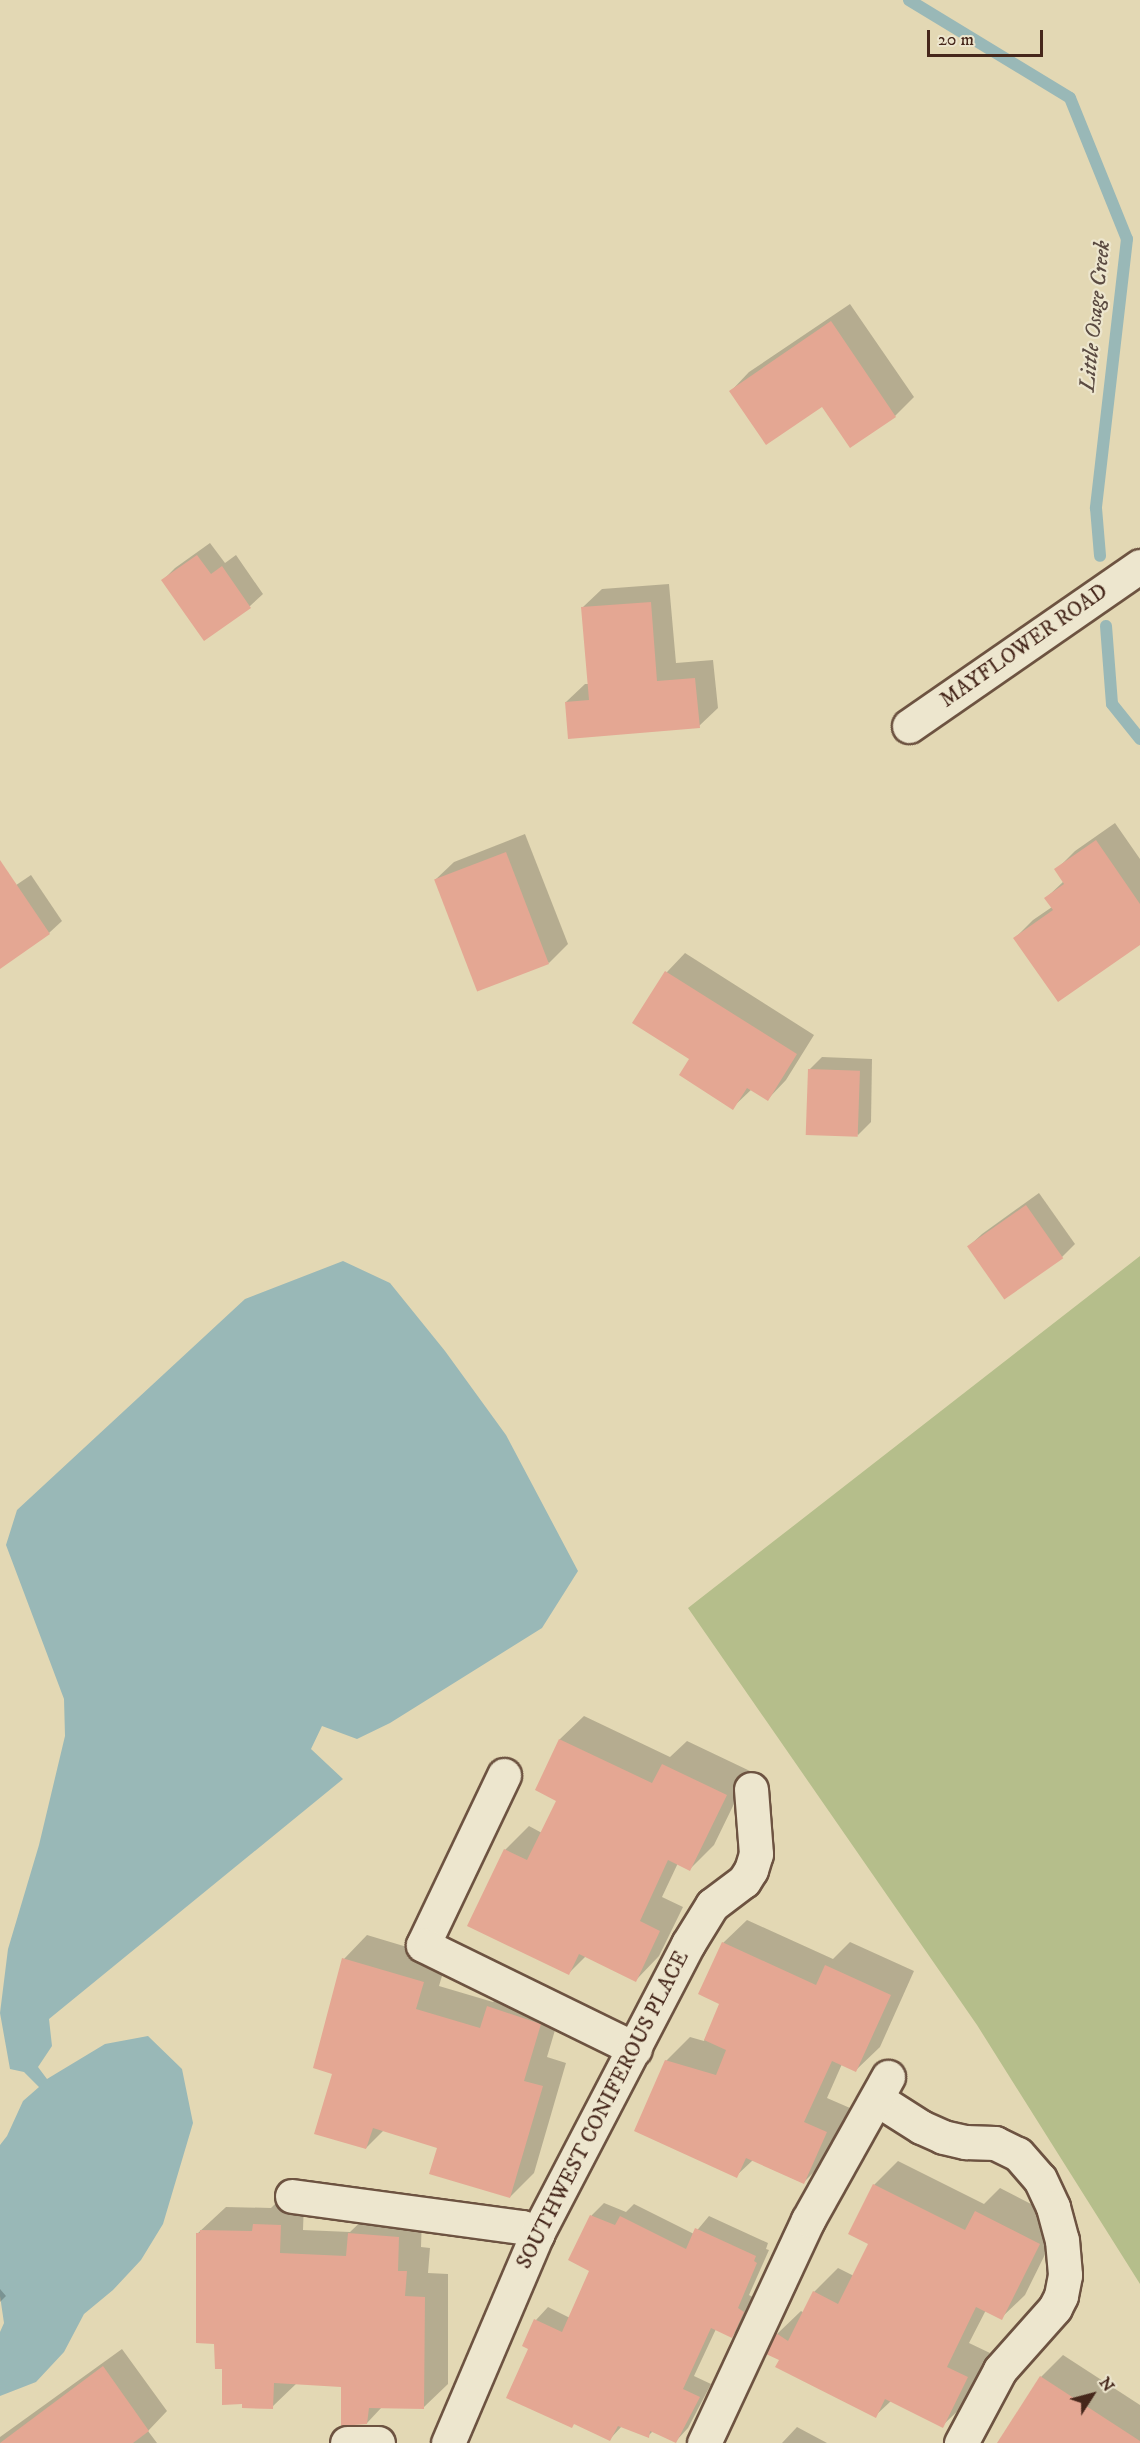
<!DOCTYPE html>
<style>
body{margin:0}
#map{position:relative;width:1140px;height:2443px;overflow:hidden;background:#e3d8b4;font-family:"IM FELL DW Pica",serif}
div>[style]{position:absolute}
.green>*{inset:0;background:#b5be8b}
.water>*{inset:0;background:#99b8b7}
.shadow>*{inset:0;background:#0003}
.stream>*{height:12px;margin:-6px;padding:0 6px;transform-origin:6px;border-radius:6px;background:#99b8b7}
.building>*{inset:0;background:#e4a793;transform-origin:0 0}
.roads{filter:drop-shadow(2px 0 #6d5341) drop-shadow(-2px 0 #6d5341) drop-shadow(0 2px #6d5341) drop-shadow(0 -2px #6d5341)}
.street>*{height:33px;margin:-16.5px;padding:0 16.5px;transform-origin:16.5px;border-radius:16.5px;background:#ede6ce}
span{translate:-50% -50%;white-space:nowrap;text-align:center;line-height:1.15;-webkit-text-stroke:4.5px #ede6ce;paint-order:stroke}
.street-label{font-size:21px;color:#46271b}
.water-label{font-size:22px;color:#5b4b42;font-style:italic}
.north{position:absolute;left:1062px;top:2365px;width:60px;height:60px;-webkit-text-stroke:4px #ede6ce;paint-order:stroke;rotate:54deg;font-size:16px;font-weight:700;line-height:24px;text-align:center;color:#46271b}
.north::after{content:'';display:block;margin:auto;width:21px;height:27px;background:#46271b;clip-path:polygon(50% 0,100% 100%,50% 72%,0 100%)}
.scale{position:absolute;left:927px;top:30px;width:116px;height:27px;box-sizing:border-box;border:3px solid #46271b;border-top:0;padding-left:8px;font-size:18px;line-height:21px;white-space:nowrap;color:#46271b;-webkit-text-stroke:4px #ede6ce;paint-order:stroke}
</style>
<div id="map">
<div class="green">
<i style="clip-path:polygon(1140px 1256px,1140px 2284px,977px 2025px,688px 1608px)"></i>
</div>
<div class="water">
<i style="clip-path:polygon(343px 1261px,390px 1283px,445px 1351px,506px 1435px,578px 1571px,542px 1628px,390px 1723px,357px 1739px,322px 1726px,311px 1749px,343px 1779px,49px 2019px,52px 2046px,38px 2067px,47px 2079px,105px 2044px,148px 2036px,182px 2069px,193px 2123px,163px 2224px,141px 2260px,113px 2290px,84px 2314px,64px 2352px,36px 2382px,0 2396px,0 2332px,4px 2323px,0 2296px,0 2145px,7px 2136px,23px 2101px,39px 2087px,24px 2072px,10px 2069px,0 2013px,8px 1949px,39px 1845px,65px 1736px,64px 1699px,6px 1545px,17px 1510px,245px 1299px)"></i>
</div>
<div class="shadow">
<i style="clip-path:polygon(850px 304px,914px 397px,895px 416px,850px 446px,823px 405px,731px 391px,749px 372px)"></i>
<i style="clip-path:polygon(210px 543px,225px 563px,236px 555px,263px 594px,250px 606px,204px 639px,163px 580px,175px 568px)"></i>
<i style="clip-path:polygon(669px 584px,676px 663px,713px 660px,718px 708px,699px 726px,566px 702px,585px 684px,589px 684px,583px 607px,602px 589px)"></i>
<i style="clip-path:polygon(1115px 823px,1140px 859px,1140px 943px,1015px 938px,1033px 920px,1052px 907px,1046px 898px,1064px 881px,1056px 870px,1075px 851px)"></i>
<i style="clip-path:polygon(525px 834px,568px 944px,549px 963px,435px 880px,454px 862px)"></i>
<i style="clip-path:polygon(31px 875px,62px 921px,49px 933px,0 967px,0 896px)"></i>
<i style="clip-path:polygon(685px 953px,814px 1035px,786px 1080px,768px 1099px,752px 1089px,732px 1108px,691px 1058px,634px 1023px,667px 972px)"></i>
<i style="clip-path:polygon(822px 1057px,872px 1059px,871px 1122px,858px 1135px,809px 1070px)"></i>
<i style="clip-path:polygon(1039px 1193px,1075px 1244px,1062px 1257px,1005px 1297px,969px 1246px,982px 1234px)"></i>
<i style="clip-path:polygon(584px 1716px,670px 1757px,687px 1741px,750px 1771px,714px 1845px,690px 1869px,678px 1863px,662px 1897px,683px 1907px,659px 1956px,636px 1980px,586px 1956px,569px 1973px,505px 1850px,529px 1826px,542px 1833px,558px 1800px,537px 1790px,560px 1739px)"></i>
<i style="clip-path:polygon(747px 1920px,833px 1959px,850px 1942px,914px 1971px,880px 2047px,856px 2070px,842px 2064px,827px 2098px,850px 2108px,827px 2159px,803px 2183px,753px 2160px,736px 2176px,666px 2061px,690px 2037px,704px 2041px,721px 2003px,723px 1943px)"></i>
<i style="clip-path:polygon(367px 1935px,447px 1959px,439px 1986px,493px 2002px,512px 1983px,564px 2000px,547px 2057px,566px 2063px,534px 2173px,510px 2197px,439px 2147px,384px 2130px,366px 2148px,333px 2073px,344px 1959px)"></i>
<i style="clip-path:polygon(898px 2161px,984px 2204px,1000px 2188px,1062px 2220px,1025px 2295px,1001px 2318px,986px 2310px,969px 2343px,990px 2353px,966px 2403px,942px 2426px,891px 2401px,875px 2416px,781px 2359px,777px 2334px,801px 2311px,804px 2313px,814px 2292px,838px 2268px,854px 2276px,870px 2244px,874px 2185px)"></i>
<i style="clip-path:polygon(278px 2201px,304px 2202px,303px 2230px,350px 2232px,373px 2210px,422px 2214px,421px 2247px,430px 2248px,428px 2273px,448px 2274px,448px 2384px,424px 2407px,382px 2407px,367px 2423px,343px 2386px,297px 2383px,272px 2407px,244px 2402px,223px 2368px,215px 2342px,198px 2233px,226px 2207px,271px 2208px)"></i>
<i style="clip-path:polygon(604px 2203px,626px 2212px,634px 2204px,694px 2234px,709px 2216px,768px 2243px,766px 2249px,769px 2250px,749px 2295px,756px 2299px,745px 2323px,732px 2336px,716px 2329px,694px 2376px,711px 2384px,688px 2428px,676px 2441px,653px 2431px,648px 2436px,622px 2426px,610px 2439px,530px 2348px,524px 2345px,536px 2320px,548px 2307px,570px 2318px,591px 2270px,570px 2259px,592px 2215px)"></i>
<i style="clip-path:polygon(0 2289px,6px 2296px,0 2302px)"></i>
<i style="clip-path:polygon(122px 2349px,167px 2411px,148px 2431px,157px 2443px,0 2443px,0 2437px)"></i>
<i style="clip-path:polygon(1063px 2355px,1140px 2405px,1140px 2443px,998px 2443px,1041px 2377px)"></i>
<i style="clip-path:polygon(797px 2427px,827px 2443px,782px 2443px)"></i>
</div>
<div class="stream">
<i style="left:909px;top:0;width:188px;rotate:31.3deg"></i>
<i style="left:1070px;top:98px;width:152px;rotate:68deg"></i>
<i style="left:1127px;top:239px;width:271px;rotate:96.6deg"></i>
<i style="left:1096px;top:508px;width:48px;rotate:85.2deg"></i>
<i style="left:1106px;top:626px;width:78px;rotate:85.6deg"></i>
<i style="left:1112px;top:704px;width:45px;rotate:51.3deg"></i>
</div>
<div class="building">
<i style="clip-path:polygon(831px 321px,896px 417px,850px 448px,822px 407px,766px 445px,729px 391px)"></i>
<i style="clip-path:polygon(197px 555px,211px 574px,222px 566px,251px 608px,204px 641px,161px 580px)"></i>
<i style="clip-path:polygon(651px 602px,657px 681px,695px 678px,700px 728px,568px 739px,565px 702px,589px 700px,581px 607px)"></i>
<i style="clip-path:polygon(1096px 840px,1140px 904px,1140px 945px,1058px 1002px,1013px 938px,1053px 910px,1044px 898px,1064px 884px,1054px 869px)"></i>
<i style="left:506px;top:852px;width:120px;height:77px;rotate:69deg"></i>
<i style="clip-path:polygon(0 860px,50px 934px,0 969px)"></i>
<i style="clip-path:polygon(665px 971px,797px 1054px,768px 1101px,747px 1088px,733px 1110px,679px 1075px,689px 1059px,632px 1023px)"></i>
<i style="left:808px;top:1069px;width:52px;height:66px;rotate:2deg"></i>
<i style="left:1026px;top:1205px;width:65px;height:72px;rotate:55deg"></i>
<i style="clip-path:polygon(559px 1739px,652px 1783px,662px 1764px,727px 1795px,690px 1871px,668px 1860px,640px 1921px,660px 1931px,636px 1982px,579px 1954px,569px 1975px,467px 1926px,504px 1849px,527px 1860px,556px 1801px,535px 1790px)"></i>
<i style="clip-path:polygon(722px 1942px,816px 1985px,825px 1965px,891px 1995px,856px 2072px,832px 2061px,804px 2122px,827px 2132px,804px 2184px,746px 2158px,737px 2178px,634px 2131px,665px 2060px,716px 2075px,726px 2050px,704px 2040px,719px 2004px,698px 1994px)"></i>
<i style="clip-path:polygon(342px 1958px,424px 1982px,416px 2009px,480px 2028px,487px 2006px,541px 2024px,524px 2081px,543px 2086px,510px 2198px,429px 2174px,437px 2148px,373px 2128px,366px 2149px,314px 2134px,332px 2074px,313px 2068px)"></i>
<i style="clip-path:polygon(873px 2184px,965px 2230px,975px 2211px,1040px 2244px,1002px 2320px,976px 2307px,947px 2367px,968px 2377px,943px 2428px,885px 2399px,876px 2418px,775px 2367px,779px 2360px,766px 2354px,776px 2333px,788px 2341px,813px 2291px,838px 2304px,868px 2244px,848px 2234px)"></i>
<i style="clip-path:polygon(590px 2215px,615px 2225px,620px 2216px,686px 2249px,695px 2228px,756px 2256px,754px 2261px,757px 2263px,738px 2308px,744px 2312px,732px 2338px,711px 2328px,683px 2389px,700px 2397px,676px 2443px,650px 2431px,649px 2438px,618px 2426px,610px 2441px,574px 2424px,572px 2428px,506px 2398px,528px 2349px,522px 2346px,534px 2319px,562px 2332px,589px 2271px,568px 2260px)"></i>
<i style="clip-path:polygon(253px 2224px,281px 2225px,280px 2253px,346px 2256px,348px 2233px,399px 2237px,398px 2271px,407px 2271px,405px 2296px,425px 2297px,424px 2409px,369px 2408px,367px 2424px,341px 2426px,341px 2387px,274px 2383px,273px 2409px,242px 2408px,242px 2404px,222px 2405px,222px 2369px,215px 2369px,214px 2344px,196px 2343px,196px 2233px,200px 2233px,200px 2230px,252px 2231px)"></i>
<i style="clip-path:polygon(103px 2366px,149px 2431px,133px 2443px,0 2443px)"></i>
<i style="clip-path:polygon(1040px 2376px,1140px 2441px,1140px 2443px,997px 2443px)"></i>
</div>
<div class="roads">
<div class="street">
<i style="left:909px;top:726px;width:281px;rotate:-34.7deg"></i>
<i style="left:504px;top:1775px;width:188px;rotate:115.5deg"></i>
<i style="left:423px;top:1945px;width:236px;rotate:26.1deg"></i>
<i style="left:877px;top:2099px;width:52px;rotate:32.5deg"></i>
<i style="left:921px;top:2127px;width:24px;rotate:24deg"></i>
<i style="left:943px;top:2137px;width:23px;rotate:13deg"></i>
<i style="left:965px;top:2142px;width:30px;rotate:2deg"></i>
<i style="left:995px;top:2143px;width:25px;rotate:26deg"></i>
<i style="left:1018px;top:2154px;width:33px;rotate:49deg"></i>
<i style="left:1040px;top:2179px;width:31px;rotate:65deg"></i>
<i style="left:1053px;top:2207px;width:34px;rotate:75deg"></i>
<i style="left:1062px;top:2240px;width:35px;rotate:85deg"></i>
<i style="left:1065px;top:2275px;width:21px;rotate:101deg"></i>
<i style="left:1061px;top:2296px;width:13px;rotate:117deg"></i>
<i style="left:1055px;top:2308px;width:83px;rotate:131.6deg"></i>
<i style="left:1000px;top:2370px;width:83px;rotate:118.1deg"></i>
<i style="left:292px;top:2196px;width:232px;rotate:7.7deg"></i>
<i style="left:522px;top:2227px;width:17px;rotate:25deg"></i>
<i style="left:347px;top:2443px;width:31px"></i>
<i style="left:448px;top:2443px;width:227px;rotate:-66.9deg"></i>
<i style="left:537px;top:2234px;width:327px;rotate:-62.5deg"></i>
<i style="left:688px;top:1944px;width:46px;rotate:-58.4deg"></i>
<i style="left:712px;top:1905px;width:40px;rotate:-37deg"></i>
<i style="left:744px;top:1881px;width:13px;rotate:-58deg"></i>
<i style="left:751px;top:1870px;width:17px;rotate:-73deg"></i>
<i style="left:756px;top:1854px;width:65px;rotate:-94.4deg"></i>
<i style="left:704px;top:2443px;width:246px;rotate:-65deg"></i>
<i style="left:808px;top:2220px;width:164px;rotate:-60.8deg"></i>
</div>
</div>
<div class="street-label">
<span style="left:1024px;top:646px;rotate:-35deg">MAYFLOWER ROAD</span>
<span style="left:603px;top:2110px;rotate:-63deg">SOUTHWEST CONIFEROUS PLACE</span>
</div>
<div class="water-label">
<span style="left:1095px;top:316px;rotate:-84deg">Little Osage Creek</span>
</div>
<div class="north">N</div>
<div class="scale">20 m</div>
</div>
